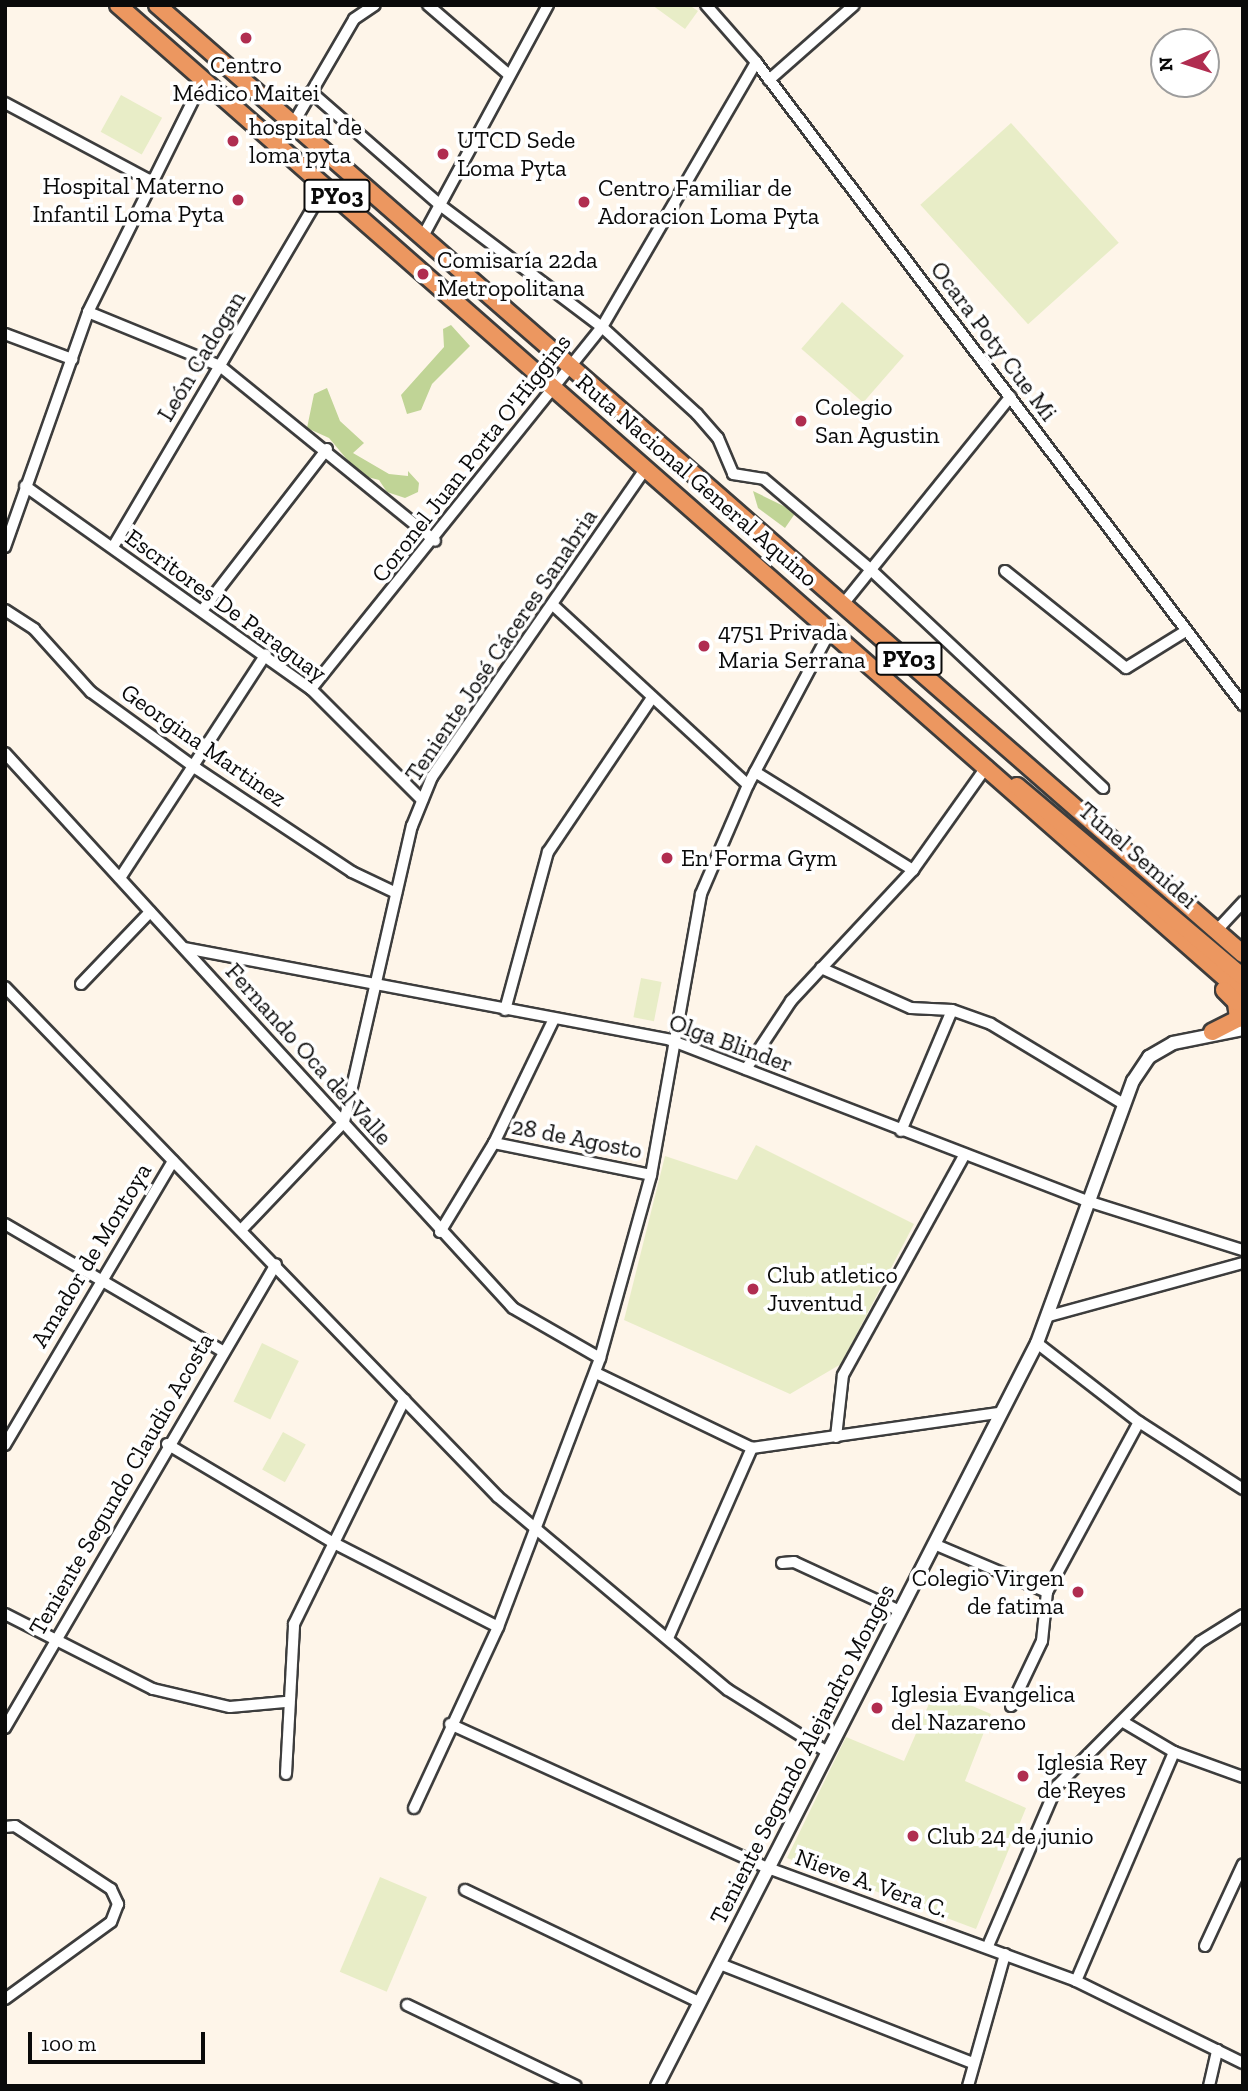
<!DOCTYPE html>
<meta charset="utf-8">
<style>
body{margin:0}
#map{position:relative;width:1248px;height:2091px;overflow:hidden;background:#fef5e9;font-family:"Zilla Slab",serif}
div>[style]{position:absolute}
.forest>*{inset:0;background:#c0d496}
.pitch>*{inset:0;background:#e8edc7;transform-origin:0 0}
.roads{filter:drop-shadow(2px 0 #3d3d3d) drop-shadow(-2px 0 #3d3d3d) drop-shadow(0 2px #3d3d3d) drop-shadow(0 -2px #3d3d3d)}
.minor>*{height:10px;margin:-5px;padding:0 5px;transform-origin:5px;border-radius:5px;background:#fff}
.tertiary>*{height:12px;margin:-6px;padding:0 6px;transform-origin:6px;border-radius:6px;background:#fff}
.trunk>*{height:16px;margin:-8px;padding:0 8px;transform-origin:8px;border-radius:8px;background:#ec9760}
.dots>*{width:19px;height:19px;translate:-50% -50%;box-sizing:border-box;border:4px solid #fff;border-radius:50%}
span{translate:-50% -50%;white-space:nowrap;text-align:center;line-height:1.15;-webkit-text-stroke:7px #fff;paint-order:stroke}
.shield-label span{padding:2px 5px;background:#fff;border:2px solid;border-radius:5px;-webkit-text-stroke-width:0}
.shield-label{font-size:23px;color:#0a0a0a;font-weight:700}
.poi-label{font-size:24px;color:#0a0a0a}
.left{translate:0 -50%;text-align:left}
.right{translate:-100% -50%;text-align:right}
.street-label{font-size:24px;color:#0a0a0a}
.frame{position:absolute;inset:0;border:7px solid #0a0a0a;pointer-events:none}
.north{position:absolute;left:1150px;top:28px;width:70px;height:70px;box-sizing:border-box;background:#fff;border:2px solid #9d9d9d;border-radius:50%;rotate:267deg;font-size:19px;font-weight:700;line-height:28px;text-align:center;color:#0a0a0a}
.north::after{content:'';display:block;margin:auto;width:24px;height:32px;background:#b02d50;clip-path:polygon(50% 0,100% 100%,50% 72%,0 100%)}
.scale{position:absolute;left:28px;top:2032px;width:177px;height:32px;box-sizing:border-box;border:4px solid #0a0a0a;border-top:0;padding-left:9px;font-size:21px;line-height:24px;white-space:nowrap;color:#0a0a0a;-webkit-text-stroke:5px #fff;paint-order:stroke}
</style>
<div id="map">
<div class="forest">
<i style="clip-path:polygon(451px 325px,470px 346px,432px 384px,421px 410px,407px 414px,401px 395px,444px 347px,443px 329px)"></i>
<i style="clip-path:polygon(327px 388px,340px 421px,364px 443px,353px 453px,389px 474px,408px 476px,408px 471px,419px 483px,418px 492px,405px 498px,387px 492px,379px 480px,360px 475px,329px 438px,307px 428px,314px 394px)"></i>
<i style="clip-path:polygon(753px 491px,796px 512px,785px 528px,758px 508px)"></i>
</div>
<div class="pitch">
<i style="clip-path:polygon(652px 5px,689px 5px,698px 11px,685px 29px)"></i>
<i style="left:121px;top:95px;width:47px;height:42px;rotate:29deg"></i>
<i style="left:1011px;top:123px;width:161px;height:122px;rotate:48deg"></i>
<i style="left:842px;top:302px;width:82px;height:62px;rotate:41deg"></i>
<i style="left:641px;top:978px;width:21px;height:40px;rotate:11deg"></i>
<i style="clip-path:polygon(756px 1145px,914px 1224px,841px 1364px,790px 1394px,624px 1320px,665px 1156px,737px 1180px)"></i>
<i style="left:262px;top:1343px;width:41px;height:65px;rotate:26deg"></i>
<i style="left:283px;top:1432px;width:26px;height:43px;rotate:29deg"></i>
<i style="clip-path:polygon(935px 1690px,991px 1714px,965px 1781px,1026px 1808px,976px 1929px,787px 1858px,846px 1737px,904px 1761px)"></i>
<i style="left:380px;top:1877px;width:51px;height:103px;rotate:23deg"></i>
</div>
<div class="roads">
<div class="minor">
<i style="left:428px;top:5px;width:106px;rotate:40.8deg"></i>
<i style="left:706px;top:5px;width:76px;rotate:48.7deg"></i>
<i style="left:756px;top:62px;width:807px;rotate:52.86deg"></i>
<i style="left:769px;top:80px;width:113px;rotate:-41.4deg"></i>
<i style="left:311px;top:92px;width:171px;rotate:41.2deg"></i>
<i style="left:440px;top:205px;width:203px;rotate:37deg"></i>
<i style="left:602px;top:327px;width:129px;rotate:42.5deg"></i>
<i style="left:697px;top:414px;width:32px;rotate:49deg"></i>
<i style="left:718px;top:438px;width:39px;rotate:67deg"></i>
<i style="left:733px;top:474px;width:31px;rotate:9deg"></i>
<i style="left:764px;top:479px;width:139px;rotate:40.3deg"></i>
<i style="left:870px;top:569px;width:320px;rotate:43.2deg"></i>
<i style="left:5px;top:103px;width:166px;rotate:28.1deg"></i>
<i style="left:293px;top:124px;width:121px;rotate:-59.8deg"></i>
<i style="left:354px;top:19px;width:25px;rotate:-34deg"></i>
<i style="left:422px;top:238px;width:265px;rotate:-61.6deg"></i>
<i style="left:88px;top:312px;width:143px;rotate:22.2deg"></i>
<i style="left:220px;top:366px;width:277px;rotate:39.1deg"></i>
<i style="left:5px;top:334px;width:72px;rotate:20.5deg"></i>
<i style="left:25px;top:486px;width:351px;rotate:35.4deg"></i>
<i style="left:311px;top:689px;width:157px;rotate:45deg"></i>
<i style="left:5px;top:547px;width:249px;rotate:-70.5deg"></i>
<i style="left:88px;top:312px;width:261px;rotate:-63.6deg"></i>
<i style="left:113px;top:547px;width:419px;rotate:-59.5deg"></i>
<i style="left:1005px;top:571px;width:155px;rotate:38.7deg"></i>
<i style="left:1126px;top:668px;width:70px;rotate:-31.7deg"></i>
<i style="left:844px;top:603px;width:265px;rotate:-51.1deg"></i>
<i style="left:553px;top:605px;width:265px;rotate:42.7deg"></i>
<i style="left:204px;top:608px;width:201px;rotate:-52.3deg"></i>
<i style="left:5px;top:610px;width:35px;rotate:33deg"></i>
<i style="left:34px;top:629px;width:85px;rotate:47.9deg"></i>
<i style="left:91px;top:692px;width:131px;rotate:36deg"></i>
<i style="left:197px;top:769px;width:186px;rotate:33.6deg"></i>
<i style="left:352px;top:872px;width:49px;rotate:25.5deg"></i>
<i style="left:311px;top:689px;width:464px;rotate:-51.2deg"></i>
<i style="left:602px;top:327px;width:306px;rotate:-59.8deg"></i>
<i style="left:5px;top:753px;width:752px;rotate:47.53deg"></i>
<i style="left:513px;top:1308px;width:100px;rotate:29.9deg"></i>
<i style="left:755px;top:772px;width:186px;rotate:31.8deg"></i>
<i style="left:120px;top:878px;width:267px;rotate:-56.9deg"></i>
<i style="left:1218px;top:929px;width:37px;rotate:-47deg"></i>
<i style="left:185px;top:948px;width:494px;rotate:10.7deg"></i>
<i style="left:670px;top:1040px;width:444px;rotate:21.1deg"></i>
<i style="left:1084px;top:1200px;width:167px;rotate:17.5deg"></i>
<i style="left:821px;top:968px;width:98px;rotate:24deg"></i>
<i style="left:911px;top:1008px;width:41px;rotate:2.8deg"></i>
<i style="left:952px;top:1010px;width:41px;rotate:19.7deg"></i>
<i style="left:991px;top:1024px;width:153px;rotate:31.1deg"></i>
<i style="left:81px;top:984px;width:100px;rotate:-46.2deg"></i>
<i style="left:5px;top:987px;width:709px;rotate:45.97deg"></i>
<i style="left:498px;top:1497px;width:300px;rotate:40deg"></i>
<i style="left:728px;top:1690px;width:113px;rotate:32deg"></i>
<i style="left:505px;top:1010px;width:164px;rotate:-74.8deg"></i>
<i style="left:548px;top:852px;width:186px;rotate:-56deg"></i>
<i style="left:746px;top:1069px;width:82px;rotate:-56.5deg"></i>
<i style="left:791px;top:1001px;width:179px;rotate:-47deg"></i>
<i style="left:913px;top:870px;width:128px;rotate:-54.6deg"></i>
<i style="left:901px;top:1131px;width:131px;rotate:-67.1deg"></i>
<i style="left:494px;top:1143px;width:160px;rotate:11.5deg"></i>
<i style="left:5px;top:1224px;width:250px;rotate:30.3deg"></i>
<i style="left:244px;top:1227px;width:145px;rotate:-46.4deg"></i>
<i style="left:344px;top:1122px;width:304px;rotate:-77.1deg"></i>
<i style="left:412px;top:826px;width:53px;rotate:-67.8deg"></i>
<i style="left:432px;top:777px;width:377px;rotate:-55.3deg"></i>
<i style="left:440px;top:1232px;width:104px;rotate:-58.8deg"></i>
<i style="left:494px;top:1143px;width:138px;rotate:-64.2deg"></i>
<i style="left:1049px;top:1316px;width:201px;rotate:-15.3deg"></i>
<i style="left:1037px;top:1343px;width:129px;rotate:37.8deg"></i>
<i style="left:1139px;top:1422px;width:124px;rotate:32.8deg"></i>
<i style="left:596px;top:1373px;width:173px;rotate:25.7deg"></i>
<i style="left:752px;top:1448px;width:249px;rotate:-8.1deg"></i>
<i style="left:836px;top:1437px;width:62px;rotate:-83.6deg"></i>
<i style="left:843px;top:1375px;width:252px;rotate:-61.1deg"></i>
<i style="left:167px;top:1444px;width:192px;rotate:30.7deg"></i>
<i style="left:332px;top:1542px;width:186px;rotate:27.1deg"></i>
<i style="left:5px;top:1445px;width:330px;rotate:-59.4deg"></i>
<i style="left:934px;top:1544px;width:123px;rotate:23deg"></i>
<i style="left:782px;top:1563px;width:12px;rotate:-5deg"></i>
<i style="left:794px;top:1562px;width:115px;rotate:24.8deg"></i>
<i style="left:5px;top:1614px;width:166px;rotate:26.9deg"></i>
<i style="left:153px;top:1689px;width:79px;rotate:13.2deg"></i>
<i style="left:230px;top:1707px;width:55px;rotate:-5.2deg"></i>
<i style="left:669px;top:1636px;width:206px;rotate:-66.2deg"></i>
<i style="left:1011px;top:1706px;width:72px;rotate:-64.5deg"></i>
<i style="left:1042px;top:1641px;width:49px;rotate:-84.2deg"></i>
<i style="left:1047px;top:1592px;width:193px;rotate:-61.6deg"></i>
<i style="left:1125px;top:1723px;width:57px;rotate:30.6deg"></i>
<i style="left:1174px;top:1752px;width:73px;rotate:19.9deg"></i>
<i style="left:450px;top:1724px;width:349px;rotate:24.4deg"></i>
<i style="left:768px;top:1868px;width:328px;rotate:20.1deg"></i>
<i style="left:1076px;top:1981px;width:186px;rotate:26.2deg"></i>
<i style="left:5px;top:1728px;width:537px;rotate:-59.71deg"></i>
<i style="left:286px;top:1774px;width:150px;rotate:-86.9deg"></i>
<i style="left:294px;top:1624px;width:250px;rotate:-63.8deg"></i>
<i style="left:414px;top:1808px;width:200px;rotate:-65.1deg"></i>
<i style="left:498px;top:1627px;width:288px;rotate:-69.2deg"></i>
<i style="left:600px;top:1358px;width:190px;rotate:-74.4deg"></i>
<i style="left:651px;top:1175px;width:285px;rotate:-79.9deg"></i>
<i style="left:701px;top:894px;width:119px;rotate:-66.7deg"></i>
<i style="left:748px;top:785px;width:178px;rotate:-61.9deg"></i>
<i style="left:5px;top:1827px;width:10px;rotate:-6deg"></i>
<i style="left:15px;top:1826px;width:115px;rotate:33.3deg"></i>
<i style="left:111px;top:1889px;width:17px;rotate:65deg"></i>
<i style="left:118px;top:1904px;width:19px;rotate:111deg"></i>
<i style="left:111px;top:1922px;width:131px;rotate:144deg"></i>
<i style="left:465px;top:1890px;width:259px;rotate:25.6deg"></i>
<i style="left:988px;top:1946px;width:174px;rotate:-66.7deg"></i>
<i style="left:1057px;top:1786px;width:203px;rotate:-45.2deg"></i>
<i style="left:1200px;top:1642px;width:51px;rotate:-32.1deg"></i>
<i style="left:1205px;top:1946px;width:90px;rotate:-65.1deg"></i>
<i style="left:720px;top:1964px;width:272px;rotate:21.4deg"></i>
<i style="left:1076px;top:1981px;width:249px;rotate:-66.8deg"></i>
<i style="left:407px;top:2005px;width:187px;rotate:25.6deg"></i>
<i style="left:968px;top:2086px;width:137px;rotate:-74.3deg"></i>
<i style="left:1209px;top:2086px;width:37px;rotate:-77deg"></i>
</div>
<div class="tertiary">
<i style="left:657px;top:2086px;width:835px;rotate:-62.91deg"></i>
<i style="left:1037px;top:1343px;width:279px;rotate:-69.9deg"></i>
<i style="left:1133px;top:1081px;width:29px;rotate:-56deg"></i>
<i style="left:1149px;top:1057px;width:28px;rotate:-30deg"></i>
<i style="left:1173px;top:1043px;width:71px;rotate:-11.3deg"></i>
</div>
<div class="trunk">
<i style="left:118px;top:5px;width:1498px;rotate:41.32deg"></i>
<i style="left:157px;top:5px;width:1442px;rotate:41.15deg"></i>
<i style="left:1017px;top:786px;width:294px;rotate:40.2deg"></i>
<i style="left:1212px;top:1032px;width:29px;rotate:-27deg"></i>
<i style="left:1238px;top:1019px;width:17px;rotate:-97deg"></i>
<i style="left:1236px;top:1002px;width:17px;rotate:-135deg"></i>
</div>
</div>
<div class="dots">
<i style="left:246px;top:38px;background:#b02d50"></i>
<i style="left:233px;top:141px;background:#b02d50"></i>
<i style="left:443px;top:154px;background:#b02d50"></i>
<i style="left:238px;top:200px;background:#b02d50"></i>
<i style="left:584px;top:202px;background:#b02d50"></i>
<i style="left:423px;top:274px;background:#b02d50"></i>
<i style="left:801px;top:421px;background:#b02d50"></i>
<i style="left:704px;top:646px;background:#b02d50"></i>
<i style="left:667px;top:858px;background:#b02d50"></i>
<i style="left:753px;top:1289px;background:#b02d50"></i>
<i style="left:1078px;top:1592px;background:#b02d50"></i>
<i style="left:877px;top:1708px;background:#b02d50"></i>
<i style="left:1023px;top:1776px;background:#b02d50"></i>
<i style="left:913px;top:1836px;background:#b02d50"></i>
</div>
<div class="shield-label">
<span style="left:337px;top:196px">PY03</span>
<span style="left:909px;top:659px">PY03</span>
</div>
<div class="poi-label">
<span style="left:246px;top:79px">Centro<br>Médico Maitei</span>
<span class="left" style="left:249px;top:141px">hospital de<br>loma pyta</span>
<span class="left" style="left:457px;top:154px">UTCD Sede<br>Loma Pyta</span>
<span class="right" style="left:224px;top:200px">Hospital Materno<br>Infantil Loma Pyta</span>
<span class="left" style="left:598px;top:202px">Centro Familiar de<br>Adoracion Loma Pyta</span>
<span class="left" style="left:437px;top:274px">Comisaría 22da<br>Metropolitana</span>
<span class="left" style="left:815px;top:421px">Colegio<br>San Agustin</span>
<span class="left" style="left:718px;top:646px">4751 Privada<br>Maria Serrana</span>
<span class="left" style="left:681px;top:858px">En Forma Gym</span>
<span class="left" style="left:767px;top:1289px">Club atletico<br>Juventud</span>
<span class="right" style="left:1064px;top:1592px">Colegio Virgen<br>de fatima</span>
<span class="left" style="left:891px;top:1708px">Iglesia Evangelica<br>del Nazareno</span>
<span class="left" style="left:1037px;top:1776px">Iglesia Rey<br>de Reyes</span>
<span class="left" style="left:927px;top:1836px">Club 24 de junio</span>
</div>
<div class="street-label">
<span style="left:994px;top:341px;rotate:53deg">Ocara Poty Cue Mi</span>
<span style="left:201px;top:356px;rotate:-59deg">León Cadogan</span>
<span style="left:471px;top:458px;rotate:-52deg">Coronel Juan Porta O'Higgins</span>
<span style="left:697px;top:480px;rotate:41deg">Ruta Nacional General Aquino</span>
<span style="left:226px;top:605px;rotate:36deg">Escritores De Paraguay</span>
<span style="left:501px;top:645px;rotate:-56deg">Teniente José Cáceres Sanabria</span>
<span style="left:204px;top:745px;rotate:35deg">Georgina Martinez</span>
<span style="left:1138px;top:855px;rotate:41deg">Túnel Semidei</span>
<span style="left:731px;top:1043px;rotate:20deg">Olga Blinder</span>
<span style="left:309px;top:1054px;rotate:48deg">Fernando Oca del Valle</span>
<span style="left:577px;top:1138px;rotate:11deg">28 de Agosto</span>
<span style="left:91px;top:1255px;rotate:-59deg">Amador de Montoya</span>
<span style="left:121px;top:1484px;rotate:-60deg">Teniente Segundo Claudio Acosta</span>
<span style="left:802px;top:1754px;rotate:-63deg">Teniente Segundo Alejandro Monges</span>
<span style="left:872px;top:1883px;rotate:20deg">Nieve A. Vera C.</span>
</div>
<div class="frame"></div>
<div class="north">N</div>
<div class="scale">100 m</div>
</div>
